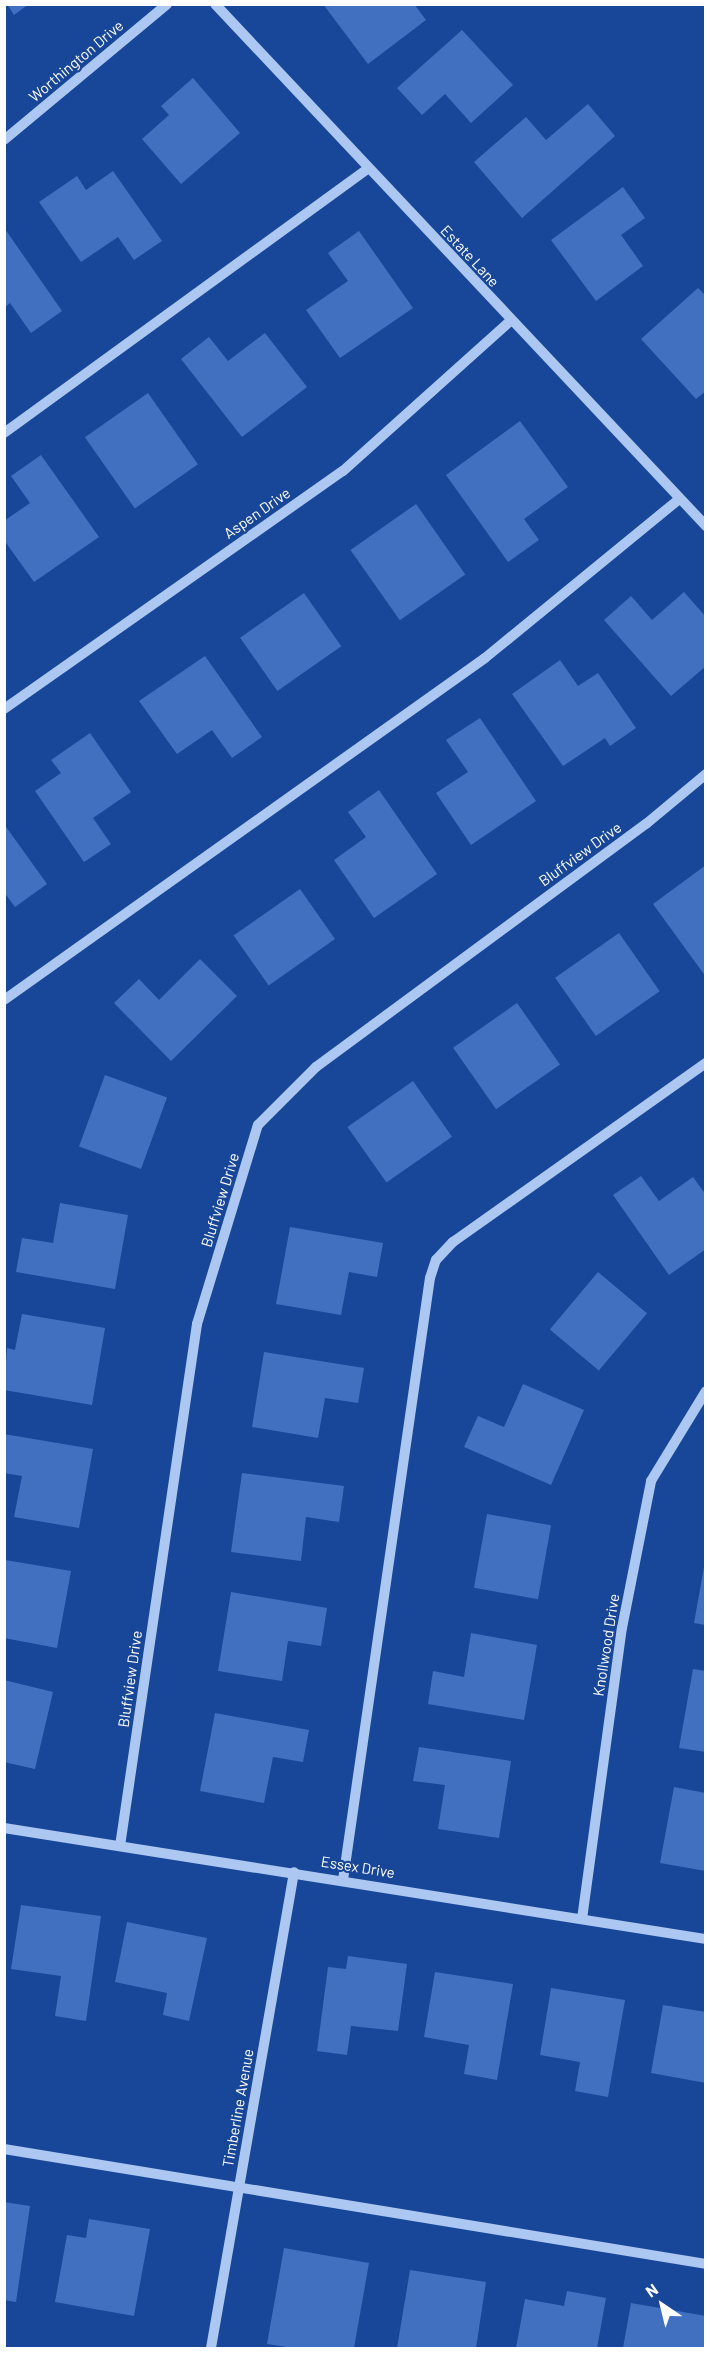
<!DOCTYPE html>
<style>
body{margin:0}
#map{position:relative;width:710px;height:2353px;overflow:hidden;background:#184799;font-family:Barlow,sans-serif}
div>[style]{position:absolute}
.building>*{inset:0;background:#4170c0;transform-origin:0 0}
.minor>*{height:10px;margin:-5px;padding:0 5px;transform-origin:5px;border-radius:5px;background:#acc7f1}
span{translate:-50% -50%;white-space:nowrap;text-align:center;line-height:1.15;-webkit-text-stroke:4.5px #184799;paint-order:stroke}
.street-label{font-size:15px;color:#fff}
.frame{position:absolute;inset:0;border:6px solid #fff;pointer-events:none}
.north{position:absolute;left:632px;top:2275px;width:60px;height:60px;-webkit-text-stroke:4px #184799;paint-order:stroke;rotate:325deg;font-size:16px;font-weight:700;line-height:24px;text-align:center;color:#fff}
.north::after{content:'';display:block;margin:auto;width:21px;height:27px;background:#fff;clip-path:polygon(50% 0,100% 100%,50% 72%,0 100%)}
</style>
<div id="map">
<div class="building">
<i style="clip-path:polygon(7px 4px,29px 4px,14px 15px)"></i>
<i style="clip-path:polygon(323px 4px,414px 4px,426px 20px,368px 64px)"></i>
<i style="clip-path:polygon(462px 30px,513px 85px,471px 123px,445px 94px,422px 115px,397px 88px)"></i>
<i style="clip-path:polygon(193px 78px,240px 133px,181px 184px,142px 139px,169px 115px,161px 106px)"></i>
<i style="clip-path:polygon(588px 104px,615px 136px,522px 218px,474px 162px,526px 117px,546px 140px)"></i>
<i style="clip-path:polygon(113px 171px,162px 241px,134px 260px,118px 237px,81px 262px,39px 202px,77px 176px,86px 190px)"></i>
<i style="clip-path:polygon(623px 187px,645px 218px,621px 235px,643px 266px,596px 301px,551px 240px)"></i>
<i style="clip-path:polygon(5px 229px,62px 311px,31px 333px,10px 303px,5px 307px)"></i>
<i style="clip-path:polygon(359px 231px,413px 308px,340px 358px,306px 310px,348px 281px,328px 253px)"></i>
<i style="clip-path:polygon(698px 288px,706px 296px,706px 391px,696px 399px,641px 339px)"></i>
<i style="clip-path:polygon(265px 333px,307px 387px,242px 437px,181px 359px,209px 337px,228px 361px)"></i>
<i style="left:148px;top:393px;width:87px;height:77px;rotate:55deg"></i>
<i style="clip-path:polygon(520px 421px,568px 487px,524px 519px,539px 540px,508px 562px,446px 475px)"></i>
<i style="clip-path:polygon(41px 455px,99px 537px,34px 582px,4px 540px,4px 521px,30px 503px,11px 476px)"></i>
<i style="left:416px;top:504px;width:86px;height:80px;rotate:55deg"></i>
<i style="clip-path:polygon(684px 592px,706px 617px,706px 666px,671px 696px,604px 620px,631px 596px,652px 620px)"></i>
<i style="left:304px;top:593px;width:65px;height:78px;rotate:55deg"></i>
<i style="clip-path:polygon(205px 656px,262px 737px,232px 758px,212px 730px,177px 754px,139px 701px)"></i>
<i style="clip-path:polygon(560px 660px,578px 686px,598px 673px,636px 728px,610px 746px,605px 738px,563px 766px,512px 694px)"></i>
<i style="clip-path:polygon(480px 718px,536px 801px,471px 845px,436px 793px,468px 772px,446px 740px)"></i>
<i style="clip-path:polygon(90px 733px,131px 792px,93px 818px,111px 844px,84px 862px,35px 791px,61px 773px,51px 760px)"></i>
<i style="clip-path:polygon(379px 790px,437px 874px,374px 918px,334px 860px,366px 837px,348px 812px)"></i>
<i style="clip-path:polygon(4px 824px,47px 884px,15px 907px,4px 892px)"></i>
<i style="clip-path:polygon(706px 865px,706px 977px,653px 904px)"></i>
<i style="left:300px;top:889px;width:61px;height:81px;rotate:55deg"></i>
<i style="left:619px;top:933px;width:71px;height:78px;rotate:55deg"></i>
<i style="clip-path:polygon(200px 959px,237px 996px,171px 1061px,114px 1003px,139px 979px,159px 1000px)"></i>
<i style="left:517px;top:1003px;width:75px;height:78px;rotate:55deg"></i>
<i style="left:105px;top:1075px;width:66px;height:76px;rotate:20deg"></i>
<i style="left:413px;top:1081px;width:68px;height:80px;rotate:55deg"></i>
<i style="clip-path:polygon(641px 1176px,659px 1201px,693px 1177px,706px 1195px,706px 1249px,669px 1275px,613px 1195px)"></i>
<i style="clip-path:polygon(60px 1203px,128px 1215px,115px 1289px,16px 1272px,22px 1238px,53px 1243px)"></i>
<i style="clip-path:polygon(290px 1227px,383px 1243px,377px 1277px,349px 1272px,341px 1315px,276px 1304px)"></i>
<i style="left:598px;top:1272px;width:64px;height:75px;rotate:40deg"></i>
<i style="clip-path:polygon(22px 1314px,105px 1328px,92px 1405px,4px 1390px,7px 1348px,15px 1350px)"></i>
<i style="clip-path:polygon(264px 1352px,364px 1368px,358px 1403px,325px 1398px,318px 1438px,252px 1427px)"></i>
<i style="clip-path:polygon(523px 1384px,584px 1410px,551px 1485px,464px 1447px,478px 1416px,504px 1427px)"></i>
<i style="clip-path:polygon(4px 1434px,93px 1449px,79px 1528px,14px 1517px,22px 1476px,4px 1473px)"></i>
<i style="clip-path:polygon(242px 1473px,344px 1486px,339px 1522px,306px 1517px,301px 1561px,231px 1552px)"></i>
<i style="left:487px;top:1514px;width:65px;height:75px;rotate:10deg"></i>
<i style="clip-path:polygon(5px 1560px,71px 1571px,57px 1648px,4px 1638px)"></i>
<i style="clip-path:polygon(704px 1567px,706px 1567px,706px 1625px,694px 1623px)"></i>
<i style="clip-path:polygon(231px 1592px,327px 1608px,321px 1646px,288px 1641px,282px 1681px,218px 1671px)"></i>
<i style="clip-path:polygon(471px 1633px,537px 1645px,524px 1720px,428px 1704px,433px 1671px,464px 1677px)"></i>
<i style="clip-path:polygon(693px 1669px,706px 1671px,706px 1752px,679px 1748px)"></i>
<i style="clip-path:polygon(4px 1680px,53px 1692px,35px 1769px,4px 1762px)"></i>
<i style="clip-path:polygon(215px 1713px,309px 1730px,303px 1762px,273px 1757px,264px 1803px,200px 1791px)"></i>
<i style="clip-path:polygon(419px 1747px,511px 1761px,499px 1838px,438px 1829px,445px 1785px,413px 1781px)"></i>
<i style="clip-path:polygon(674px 1787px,706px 1793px,706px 1871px,660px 1863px)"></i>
<i style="clip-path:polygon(21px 1905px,101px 1916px,86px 2021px,55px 2016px,61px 1976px,11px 1969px)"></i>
<i style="clip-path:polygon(127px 1922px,207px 1938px,189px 2021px,163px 2015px,167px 1993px,115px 1982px)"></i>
<i style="clip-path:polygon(348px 1956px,407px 1964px,398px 2031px,351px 2026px,347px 2055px,317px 2051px,328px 1967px,346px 1969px)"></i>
<i style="clip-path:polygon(435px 1972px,513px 1984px,497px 2080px,464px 2074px,469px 2045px,424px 2037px)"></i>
<i style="clip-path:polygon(551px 1988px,625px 2000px,608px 2097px,575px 2091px,580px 2062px,540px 2055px)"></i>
<i style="clip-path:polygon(663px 2005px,706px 2012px,706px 2083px,651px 2073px)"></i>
<i style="clip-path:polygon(4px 2202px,30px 2206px,16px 2302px,4px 2300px)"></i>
<i style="clip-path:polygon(89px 2219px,150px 2229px,134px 2316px,55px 2302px,67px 2235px,86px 2238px)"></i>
<i style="clip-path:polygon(284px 2248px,369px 2263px,354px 2348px,293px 2348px,267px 2344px)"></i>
<i style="clip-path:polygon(410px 2270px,486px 2282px,476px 2348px,397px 2348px)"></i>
<i style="clip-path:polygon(567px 2291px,606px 2298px,597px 2348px,516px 2348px,525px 2299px,564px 2306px)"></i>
<i style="clip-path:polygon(631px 2303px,706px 2316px,704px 2348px,623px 2348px)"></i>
</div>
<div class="minor">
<i style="left:215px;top:4px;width:717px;rotate:46.75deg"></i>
<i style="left:4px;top:140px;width:212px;rotate:-39.8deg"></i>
<i style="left:4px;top:433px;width:450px;rotate:-36deg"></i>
<i style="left:4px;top:709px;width:414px;rotate:-35.1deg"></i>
<i style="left:343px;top:471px;width:224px;rotate:-41.9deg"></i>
<i style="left:4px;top:1000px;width:590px;rotate:-35.41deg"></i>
<i style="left:485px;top:658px;width:251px;rotate:-39.3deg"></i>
<i style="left:4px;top:1828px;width:711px;rotate:8.99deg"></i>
<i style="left:120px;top:1846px;width:528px;rotate:-81.61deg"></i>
<i style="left:197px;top:1324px;width:208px;rotate:-73deg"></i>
<i style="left:258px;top:1125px;width:82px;rotate:-45deg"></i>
<i style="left:316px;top:1067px;width:410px;rotate:-36.4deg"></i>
<i style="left:646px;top:824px;width:78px;rotate:-39.8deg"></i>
<i style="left:343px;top:1880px;width:608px;rotate:-81.78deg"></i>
<i style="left:430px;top:1278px;width:19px;rotate:-72deg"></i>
<i style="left:436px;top:1260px;width:25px;rotate:-47deg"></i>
<i style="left:453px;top:1242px;width:310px;rotate:-35.3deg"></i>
<i style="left:582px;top:1919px;width:294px;rotate:-82.2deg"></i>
<i style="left:622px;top:1628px;width:150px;rotate:-78.8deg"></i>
<i style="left:651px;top:1481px;width:105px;rotate:-58.6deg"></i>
<i style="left:4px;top:2149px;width:711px;rotate:9.3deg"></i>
<i style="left:211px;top:2348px;width:483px;rotate:-80.1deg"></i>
</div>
<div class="street-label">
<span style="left:76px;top:61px;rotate:-40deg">Worthington Drive</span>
<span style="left:470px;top:256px;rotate:47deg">Estate Lane</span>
<span style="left:257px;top:513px;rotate:-35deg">Aspen Drive</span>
<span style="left:580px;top:854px;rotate:-36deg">Bluffview Drive</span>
<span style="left:220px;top:1200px;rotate:-73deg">Bluffview Drive</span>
<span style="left:606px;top:1645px;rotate:-81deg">Knollwood Drive</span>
<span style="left:130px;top:1679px;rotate:-82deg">Bluffview Drive</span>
<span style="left:358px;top:1867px;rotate:9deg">Essex Drive</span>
<span style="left:238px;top:2108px;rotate:-80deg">Timberline Avenue</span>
</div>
<div class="frame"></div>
<div class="north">N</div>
</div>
